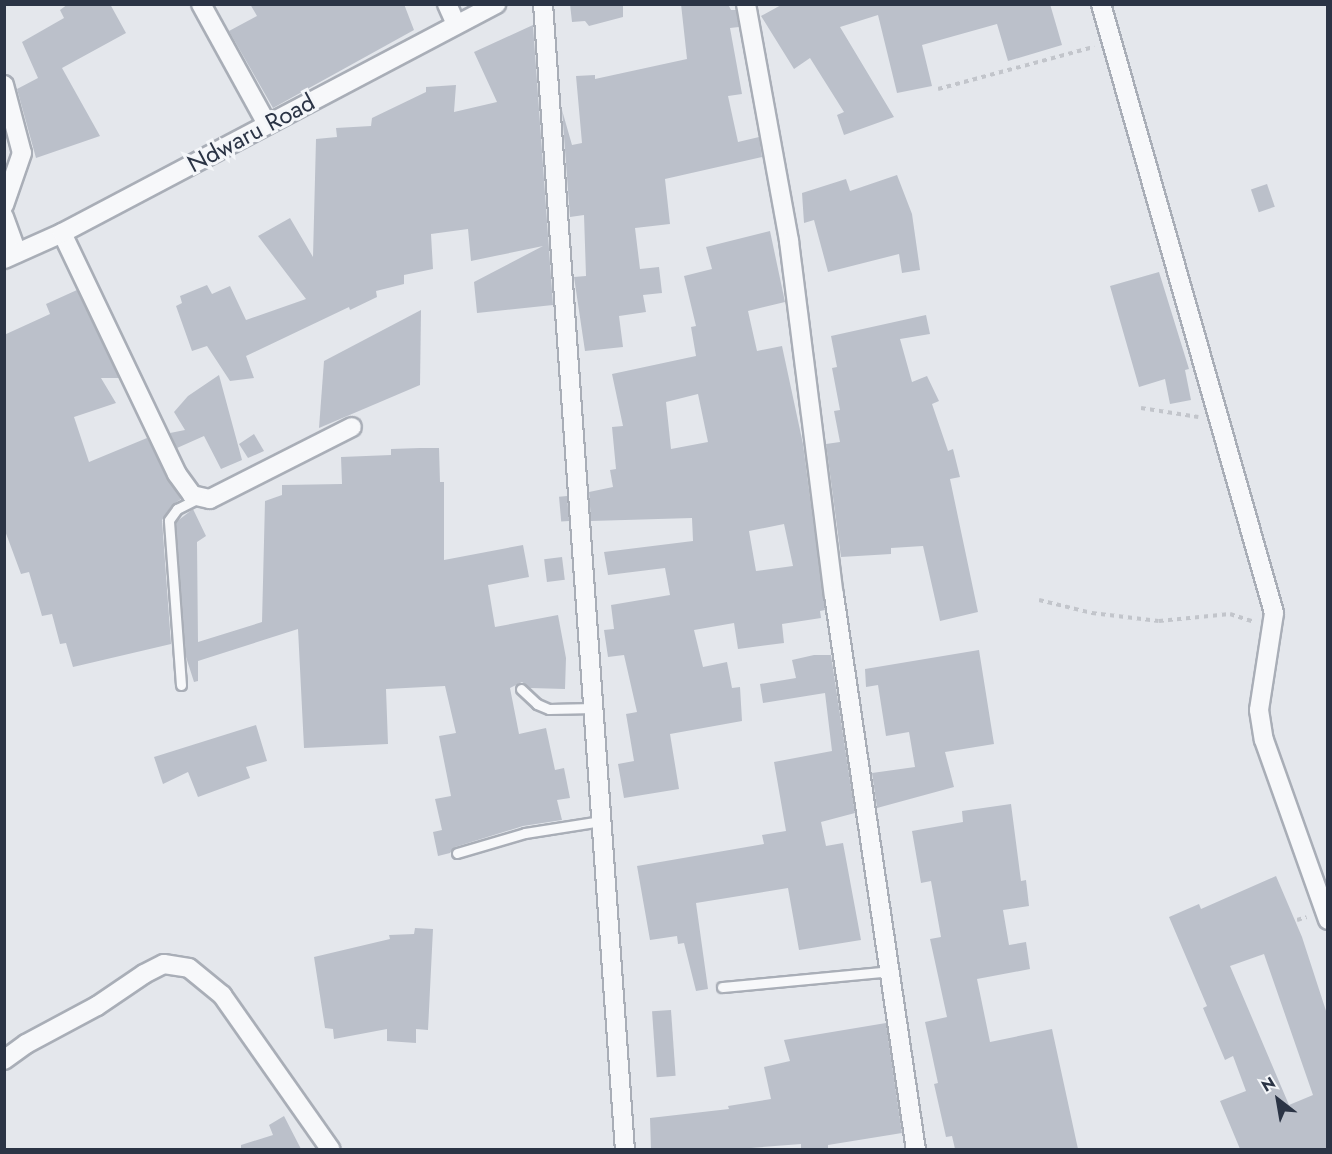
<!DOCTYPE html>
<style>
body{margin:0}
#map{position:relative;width:1332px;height:1154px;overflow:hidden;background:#e4e7ec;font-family:Jost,sans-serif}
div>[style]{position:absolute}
.building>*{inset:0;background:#bbc0ca;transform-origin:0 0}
.path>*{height:4px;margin-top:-2px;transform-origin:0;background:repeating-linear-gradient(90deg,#c2c5cb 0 4.5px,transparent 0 9px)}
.roads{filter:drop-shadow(2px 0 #a9aeb7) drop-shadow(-2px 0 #a9aeb7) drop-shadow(0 2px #a9aeb7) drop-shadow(0 -2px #a9aeb7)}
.lane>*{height:9px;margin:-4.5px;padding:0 4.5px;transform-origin:4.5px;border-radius:4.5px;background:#f7f8fa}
.street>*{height:18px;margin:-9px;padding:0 9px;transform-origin:9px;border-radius:9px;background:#f7f8fa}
span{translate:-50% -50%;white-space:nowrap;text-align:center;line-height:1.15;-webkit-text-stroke:6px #f4f6f9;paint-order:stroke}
.street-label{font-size:24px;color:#2b3445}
.frame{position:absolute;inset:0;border:6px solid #2b3445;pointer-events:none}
.north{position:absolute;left:1248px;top:1070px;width:60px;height:60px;-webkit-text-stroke:4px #f4f6f9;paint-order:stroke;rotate:329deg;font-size:16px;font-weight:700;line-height:24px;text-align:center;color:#2b3445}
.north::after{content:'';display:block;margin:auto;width:21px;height:27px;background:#2b3445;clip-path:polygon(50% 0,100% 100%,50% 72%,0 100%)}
</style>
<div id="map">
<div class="building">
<i style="clip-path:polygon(68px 4px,110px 4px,126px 33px,62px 68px,100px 136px,36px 158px,17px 89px,38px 78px,22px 42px,64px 18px,60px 10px)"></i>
<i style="clip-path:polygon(250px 4px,404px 4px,414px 30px,273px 108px,229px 31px,257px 16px)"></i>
<i style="clip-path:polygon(570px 4px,623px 4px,623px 17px,589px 26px,585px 21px,572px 22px)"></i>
<i style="clip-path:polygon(681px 4px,728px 4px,731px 10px,736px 10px,739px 27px,730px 28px,742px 94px,728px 96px,738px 142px,759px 137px,762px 157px,665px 179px,670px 224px,635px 228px,640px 269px,659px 267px,662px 293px,643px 295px,646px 312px,619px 316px,623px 347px,585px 351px,574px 277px,586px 276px,584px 215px,570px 217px,562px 110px,572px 145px,582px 143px,576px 76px,595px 75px,595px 79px,687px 59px)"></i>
<i style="clip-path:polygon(783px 4px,1050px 4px,1062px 45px,1008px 61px,997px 24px,922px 45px,932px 86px,897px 93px,878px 15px,840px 27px,894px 117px,844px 135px,837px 115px,844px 112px,810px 58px,794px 69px,761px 16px)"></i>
<i style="clip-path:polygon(533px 25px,553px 305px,477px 313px,474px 282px,543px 246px,471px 261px,468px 229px,431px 234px,433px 269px,404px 275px,404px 284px,376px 291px,377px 297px,350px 310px,349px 307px,246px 356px,254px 378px,230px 381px,207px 346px,192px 351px,176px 306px,182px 303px,180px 296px,207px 285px,212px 294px,230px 286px,246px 320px,306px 299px,258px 236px,290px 218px,313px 257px,316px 139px,337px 137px,336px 128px,371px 126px,372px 118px,426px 92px,426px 87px,456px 85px,454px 112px,497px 102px,474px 52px)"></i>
<i style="clip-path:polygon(897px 175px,912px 214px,920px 270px,902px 273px,899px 254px,828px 272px,814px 220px,804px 223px,802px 193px,846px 179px,850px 191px)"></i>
<i style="left:1267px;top:184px;width:24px;height:17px;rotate:71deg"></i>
<i style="clip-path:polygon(evenodd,770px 231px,785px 302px,748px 311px,757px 351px,782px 346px,803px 444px,825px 610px,820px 611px,821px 618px,782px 624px,784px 643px,738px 649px,734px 623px,694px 630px,703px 667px,727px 662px,732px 688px,740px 687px,742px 721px,670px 734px,679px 789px,624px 798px,618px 764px,634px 761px,626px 714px,637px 712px,624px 655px,608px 657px,604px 630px,614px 629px,611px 605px,670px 595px,665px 568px,608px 575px,604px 552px,693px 541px,692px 518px,591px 521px,589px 492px,613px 487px,610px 470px,616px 469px,612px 427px,623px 426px,612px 374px,696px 356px,691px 327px,696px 326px,684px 276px,712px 269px,706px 247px,770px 231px,698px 394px,708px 442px,671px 449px,666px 402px,698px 394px,770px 231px,784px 524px,793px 566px,756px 571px,749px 531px,784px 524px)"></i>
<i style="clip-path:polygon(1159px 272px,1189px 369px,1185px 370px,1191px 400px,1170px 404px,1165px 379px,1139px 387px,1110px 286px)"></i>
<i style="clip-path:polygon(77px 290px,119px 378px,101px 378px,116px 403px,74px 417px,89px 462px,147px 438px,181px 499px,172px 505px,162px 520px,171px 644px,73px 667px,66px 643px,60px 644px,52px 614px,42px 616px,29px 572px,21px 574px,4px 528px,4px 335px,50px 314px,46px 304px)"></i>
<i style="clip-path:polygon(421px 310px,420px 385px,319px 428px,324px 361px)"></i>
<i style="clip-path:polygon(926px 315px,930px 334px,900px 339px,912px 382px,927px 376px,939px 401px,932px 404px,948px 451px,953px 449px,960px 477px,950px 479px,978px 612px,940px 621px,923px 546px,891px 548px,891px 554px,841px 557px,826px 444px,840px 442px,834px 411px,840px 410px,832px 368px,837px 367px,831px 336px)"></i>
<i style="clip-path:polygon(219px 375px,242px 460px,221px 469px,204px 436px,177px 448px,170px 433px,185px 430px,174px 412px,188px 396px)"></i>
<i style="clip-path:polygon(254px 434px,264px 451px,248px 458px,239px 444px)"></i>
<i style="clip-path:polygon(420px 448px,439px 448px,440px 482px,444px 482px,444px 560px,523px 545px,529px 577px,488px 585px,495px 627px,558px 615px,566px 658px,565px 689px,530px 688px,522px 682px,510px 688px,519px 734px,546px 728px,555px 770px,564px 768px,570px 798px,557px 800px,562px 820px,523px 826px,455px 847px,450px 853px,438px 856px,433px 832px,442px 830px,435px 799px,451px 796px,439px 736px,456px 733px,445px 686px,386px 689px,388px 744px,304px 748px,298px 629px,198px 661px,198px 681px,194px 682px,186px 657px,176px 522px,193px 509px,206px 536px,197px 542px,198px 642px,262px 622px,265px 501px,282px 495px,282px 485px,342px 484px,341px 457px,391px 455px,391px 449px)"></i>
<i style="left:567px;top:496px;width:25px;height:8px;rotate:85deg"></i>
<i style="left:562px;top:557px;width:23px;height:18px;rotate:83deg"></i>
<i style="clip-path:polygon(979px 650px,994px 744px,945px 752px,954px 787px,877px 808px,872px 773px,915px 767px,909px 732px,886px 736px,878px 685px,866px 687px,865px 669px)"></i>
<i style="clip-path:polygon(814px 655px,831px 655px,855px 813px,821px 822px,826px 846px,843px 843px,861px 940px,799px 950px,788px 888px,696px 903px,708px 989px,696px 991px,684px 943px,678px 944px,677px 936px,650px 940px,637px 866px,764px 844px,762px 835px,786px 831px,774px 762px,832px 751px,825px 693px,763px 703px,760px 684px,796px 678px,792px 660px)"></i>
<i style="clip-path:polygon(256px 725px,267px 761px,246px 767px,250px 778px,198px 797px,188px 772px,163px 784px,154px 757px)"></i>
<i style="clip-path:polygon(1011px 804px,1021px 881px,1026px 880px,1029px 906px,1003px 910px,1009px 945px,1026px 942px,1030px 969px,977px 979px,990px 1042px,1052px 1029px,1078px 1149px,955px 1149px,952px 1136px,946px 1137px,934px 1084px,938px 1083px,925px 1022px,947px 1017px,930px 939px,941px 937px,931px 881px,921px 883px,912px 831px,963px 822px,962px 811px)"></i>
<i style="clip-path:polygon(evenodd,1276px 876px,1302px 937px,1328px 1017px,1328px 1149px,1240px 1149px,1220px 1101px,1246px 1091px,1233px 1056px,1225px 1060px,1203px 1008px,1207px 1006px,1169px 917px,1199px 904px,1201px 909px,1276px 876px,1264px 954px,1313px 1095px,1289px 1105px,1230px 966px,1264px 954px)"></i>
<i style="clip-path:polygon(415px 928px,433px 929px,428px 1030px,416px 1029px,416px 1043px,387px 1041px,387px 1029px,334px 1039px,333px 1029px,325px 1028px,314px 957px,390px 939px,389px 935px,414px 934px)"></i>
<i style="left:671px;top:1010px;width:66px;height:19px;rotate:86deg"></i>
<i style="clip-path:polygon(886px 1023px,902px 1133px,828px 1145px,828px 1149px,801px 1149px,801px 1144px,738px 1149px,651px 1149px,650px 1118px,729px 1109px,728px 1106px,771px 1099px,764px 1067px,790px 1061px,784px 1040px)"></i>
<i style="clip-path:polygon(284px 1116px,301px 1149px,241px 1149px,241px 1145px,273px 1135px,269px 1125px)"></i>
</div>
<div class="path">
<i style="left:938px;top:89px;width:162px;rotate:-15.1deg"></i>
<i style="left:1141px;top:408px;width:58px;rotate:9deg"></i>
<i style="left:1039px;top:600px;width:55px;rotate:13.8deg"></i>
<i style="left:1092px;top:613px;width:67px;rotate:6.8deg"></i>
<i style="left:1159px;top:621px;width:71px;rotate:-5.6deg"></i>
<i style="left:1230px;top:614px;width:25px;rotate:18deg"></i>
<i style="left:1297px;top:920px;width:10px;rotate:-17deg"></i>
</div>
<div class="roads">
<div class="lane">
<i style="left:181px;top:685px;width:165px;rotate:-94.2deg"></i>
<i style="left:169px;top:520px;width:14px;rotate:-54deg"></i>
<i style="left:177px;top:509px;width:25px;rotate:-27deg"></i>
<i style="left:521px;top:689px;width:22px;rotate:43deg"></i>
<i style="left:537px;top:704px;width:13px;rotate:23deg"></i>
<i style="left:549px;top:709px;width:45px;rotate:-1.3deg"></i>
<i style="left:457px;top:853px;width:71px;rotate:-16.4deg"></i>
<i style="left:525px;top:833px;width:77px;rotate:-9deg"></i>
<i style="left:722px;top:987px;width:169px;rotate:-5.4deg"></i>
</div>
<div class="street">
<i style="left:201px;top:4px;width:137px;rotate:61.2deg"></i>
<i style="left:447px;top:4px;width:22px;rotate:66deg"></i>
<i style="left:543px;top:4px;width:1149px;rotate:85.91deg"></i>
<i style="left:746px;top:4px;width:241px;rotate:79.7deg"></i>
<i style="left:789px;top:241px;width:357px;rotate:82.8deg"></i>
<i style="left:834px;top:595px;width:561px;rotate:81.6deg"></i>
<i style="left:1101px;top:4px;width:633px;rotate:74.14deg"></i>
<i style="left:1274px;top:613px;width:98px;rotate:98.8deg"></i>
<i style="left:1259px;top:710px;width:30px;rotate:81deg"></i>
<i style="left:1264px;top:740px;width:191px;rotate:70.4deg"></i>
<i style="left:4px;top:85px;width:70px;rotate:75.2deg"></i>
<i style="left:22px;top:153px;width:55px;rotate:109.1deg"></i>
<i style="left:4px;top:217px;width:38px;rotate:70deg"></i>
<i style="left:62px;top:233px;width:267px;rotate:64.5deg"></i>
<i style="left:177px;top:474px;width:26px;rotate:54deg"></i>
<i style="left:192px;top:495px;width:18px;rotate:13deg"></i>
<i style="left:210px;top:499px;width:159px;rotate:-26.9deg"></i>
<i style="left:4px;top:259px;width:64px;rotate:-24.1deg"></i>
<i style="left:62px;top:233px;width:491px;rotate:-27.8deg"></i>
<i style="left:4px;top:1060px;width:27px;rotate:-36deg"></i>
<i style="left:26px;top:1044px;width:81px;rotate:-28.2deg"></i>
<i style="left:97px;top:1006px;width:57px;rotate:-34.2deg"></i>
<i style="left:144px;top:974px;width:22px;rotate:-27deg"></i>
<i style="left:164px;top:964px;width:25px;rotate:9deg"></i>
<i style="left:189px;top:968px;width:43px;rotate:39.3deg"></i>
<i style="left:222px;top:995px;width:189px;rotate:54.9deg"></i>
</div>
</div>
<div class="street-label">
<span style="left:251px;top:133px;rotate:-28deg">Ndwaru Road</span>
</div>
<div class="frame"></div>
<div class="north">N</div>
</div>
